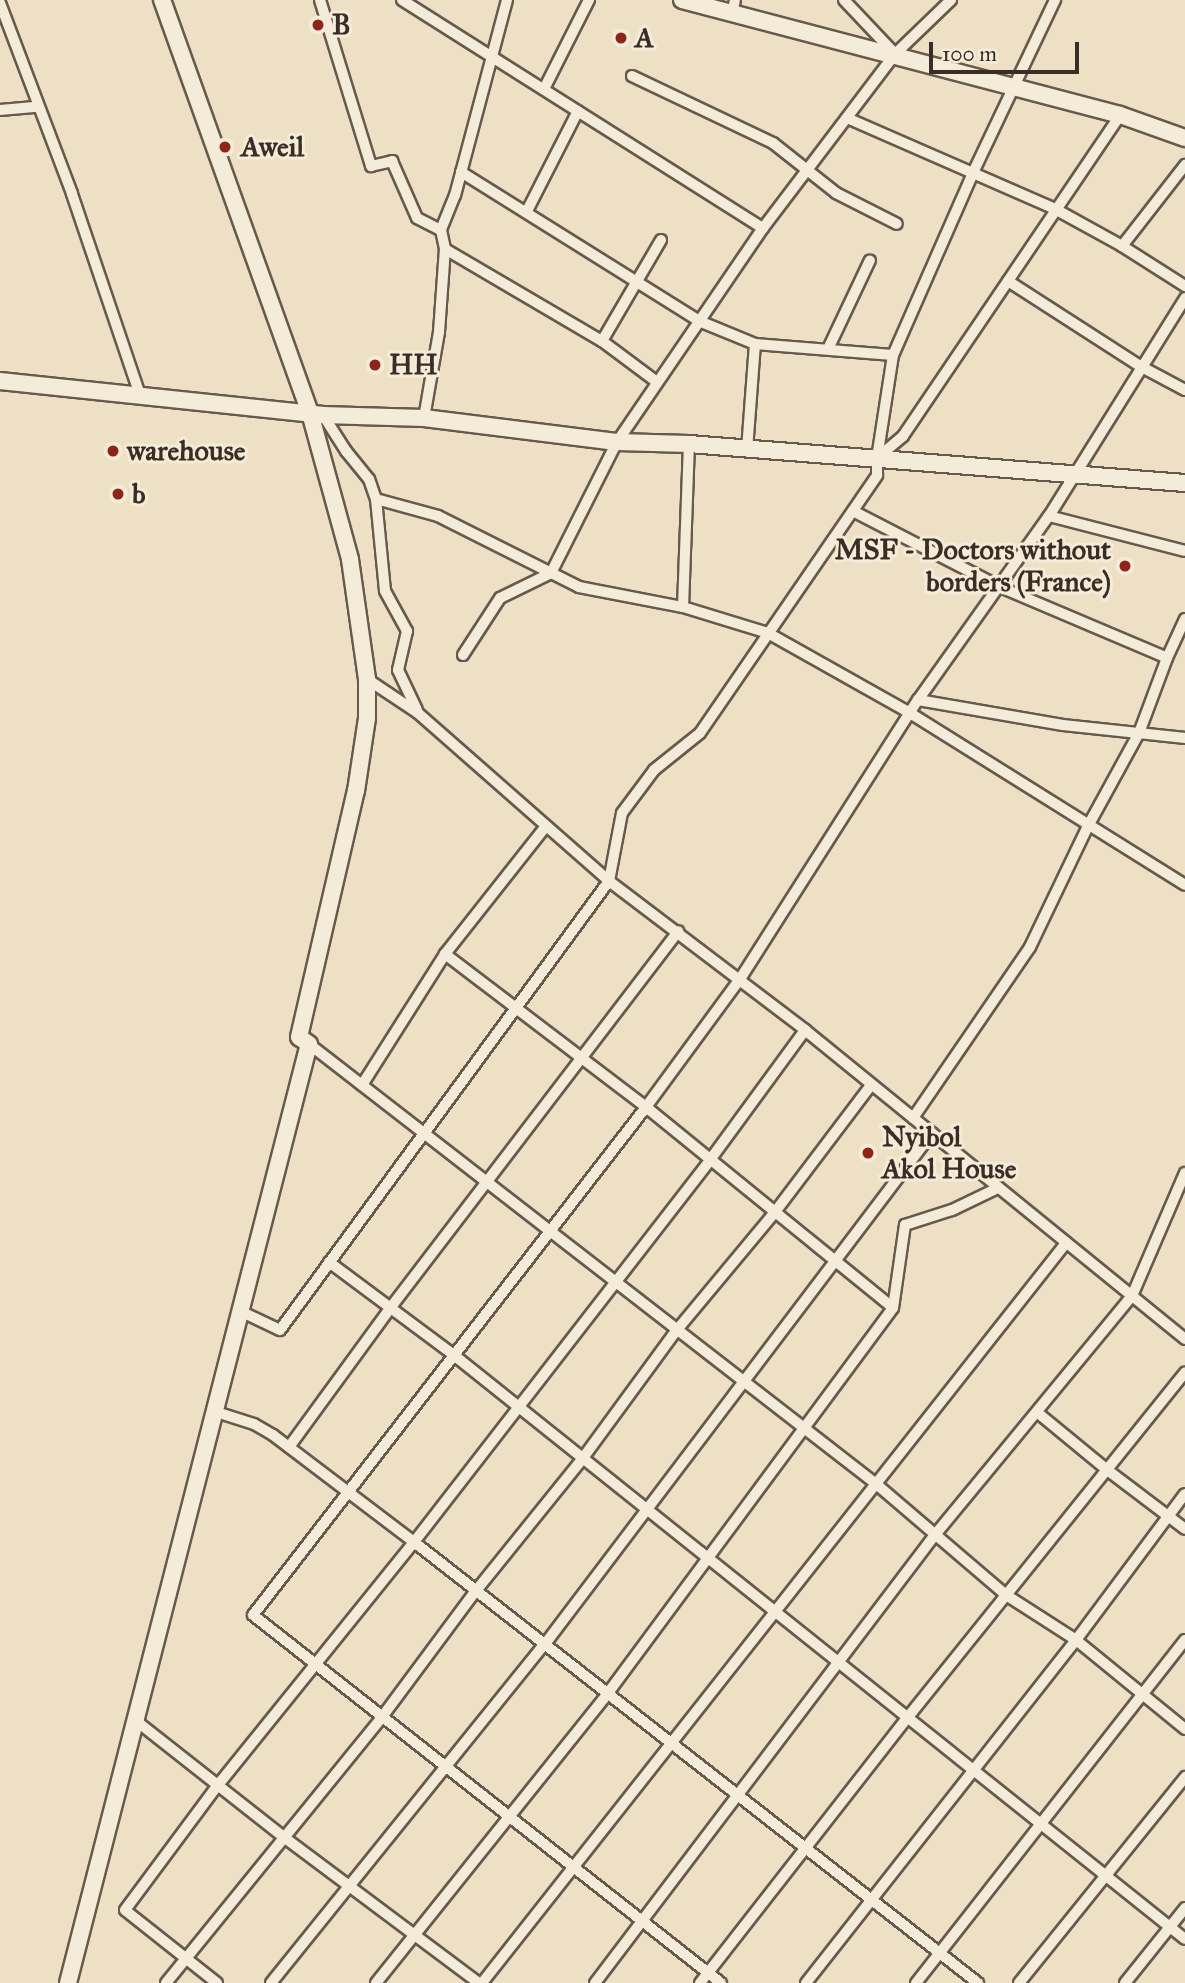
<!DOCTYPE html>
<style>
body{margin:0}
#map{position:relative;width:1185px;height:1983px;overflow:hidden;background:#eee0c5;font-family:"IM FELL Great Primer",serif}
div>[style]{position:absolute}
.roads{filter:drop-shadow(2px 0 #675a4d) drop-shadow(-2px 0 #675a4d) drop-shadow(0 2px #675a4d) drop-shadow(0 -2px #675a4d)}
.street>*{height:10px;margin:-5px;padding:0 5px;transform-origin:5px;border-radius:5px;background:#f4ebd9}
.secondary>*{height:16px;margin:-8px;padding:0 8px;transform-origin:8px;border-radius:8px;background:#f4ebd9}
.dots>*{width:19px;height:19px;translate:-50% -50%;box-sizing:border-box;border:4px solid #f4ebd9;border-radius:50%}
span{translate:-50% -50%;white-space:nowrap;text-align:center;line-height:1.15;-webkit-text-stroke:6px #f4ebd9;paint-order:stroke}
.poi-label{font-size:28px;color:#3a2d25;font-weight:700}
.left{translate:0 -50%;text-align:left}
.right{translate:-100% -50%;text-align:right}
.scale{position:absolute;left:929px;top:42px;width:150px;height:32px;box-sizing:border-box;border:4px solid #3a2d25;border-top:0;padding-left:9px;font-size:21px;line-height:24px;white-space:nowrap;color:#3a2d25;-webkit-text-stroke:5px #f4ebd9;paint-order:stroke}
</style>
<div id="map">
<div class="roads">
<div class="street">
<i style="left:320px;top:0;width:174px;rotate:72.9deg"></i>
<i style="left:371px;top:166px;width:22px;rotate:-13deg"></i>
<i style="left:392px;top:161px;width:62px;rotate:66.3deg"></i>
<i style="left:417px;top:218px;width:27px;rotate:27deg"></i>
<i style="left:402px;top:0;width:427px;rotate:32.3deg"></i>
<i style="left:507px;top:0;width:202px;rotate:104.9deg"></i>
<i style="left:455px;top:195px;width:38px;rotate:112deg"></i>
<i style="left:441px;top:230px;width:19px;rotate:78deg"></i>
<i style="left:445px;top:249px;width:182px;rotate:30.4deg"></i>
<i style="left:602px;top:341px;width:69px;rotate:36.7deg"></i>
<i style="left:844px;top:0;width:74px;rotate:46.6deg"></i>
<i style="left:1055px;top:0;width:191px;rotate:115.4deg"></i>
<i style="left:973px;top:173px;width:199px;rotate:113.7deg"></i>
<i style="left:893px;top:355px;width:104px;rotate:98.8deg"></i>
<i style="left:877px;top:458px;width:34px;rotate:-40deg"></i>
<i style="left:903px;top:436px;width:387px;rotate:-55.9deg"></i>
<i style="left:0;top:3px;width:204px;rotate:69.3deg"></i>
<i style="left:72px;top:194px;width:212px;rotate:71.3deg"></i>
<i style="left:732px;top:14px;width:14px;rotate:-78deg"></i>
<i style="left:632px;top:76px;width:156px;rotate:25.4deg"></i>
<i style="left:773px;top:143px;width:80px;rotate:38.4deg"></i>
<i style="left:836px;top:193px;width:68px;rotate:26.9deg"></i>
<i style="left:544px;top:89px;width:100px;rotate:-63.2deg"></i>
<i style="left:0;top:110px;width:37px;rotate:-5deg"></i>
<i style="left:847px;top:118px;width:227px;rotate:23.6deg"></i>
<i style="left:1055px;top:209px;width:77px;rotate:28.9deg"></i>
<i style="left:1122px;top:246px;width:75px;rotate:32.4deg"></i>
<i style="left:461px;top:172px;width:281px;rotate:32deg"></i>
<i style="left:699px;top:321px;width:61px;rotate:22.3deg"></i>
<i style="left:755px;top:344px;width:138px;rotate:4.6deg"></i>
<i style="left:527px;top:211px;width:112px;rotate:-63deg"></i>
<i style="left:1122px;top:246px;width:103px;rotate:-52.1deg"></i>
<i style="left:1008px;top:281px;width:157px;rotate:32.8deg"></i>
<i style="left:1140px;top:366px;width:51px;rotate:28.1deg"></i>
<i style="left:602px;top:341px;width:117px;rotate:-59.7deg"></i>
<i style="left:828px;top:349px;width:98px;rotate:-64.7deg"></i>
<i style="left:323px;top:415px;width:43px;rotate:57.4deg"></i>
<i style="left:346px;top:451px;width:36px;rotate:51deg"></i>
<i style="left:369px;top:479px;width:21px;rotate:71deg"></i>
<i style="left:376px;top:499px;width:64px;rotate:15.3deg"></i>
<i style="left:438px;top:516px;width:158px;rotate:26.7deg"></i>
<i style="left:579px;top:587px;width:106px;rotate:10.9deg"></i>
<i style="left:683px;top:607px;width:89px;rotate:17deg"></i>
<i style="left:768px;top:633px;width:163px;rotate:29.4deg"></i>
<i style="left:910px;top:713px;width:324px;rotate:32deg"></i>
<i style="left:424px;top:418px;width:87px;rotate:-80.1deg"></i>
<i style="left:439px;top:332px;width:83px;rotate:-85.9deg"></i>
<i style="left:747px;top:450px;width:106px;rotate:-85.7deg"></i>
<i style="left:376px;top:499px;width:92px;rotate:84.4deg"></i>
<i style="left:385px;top:591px;width:46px;rotate:61.2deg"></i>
<i style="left:407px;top:631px;width:40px;rotate:103deg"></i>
<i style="left:398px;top:670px;width:44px;rotate:64.6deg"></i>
<i style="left:853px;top:511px;width:165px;rotate:27.3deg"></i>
<i style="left:1000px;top:587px;width:181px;rotate:23deg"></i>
<i style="left:1049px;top:516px;width:140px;rotate:14.4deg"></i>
<i style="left:683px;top:607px;width:163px;rotate:-87.9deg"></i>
<i style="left:463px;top:655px;width:68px;rotate:-57deg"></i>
<i style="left:500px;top:598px;width:57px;rotate:-26.1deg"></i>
<i style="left:551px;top:573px;width:147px;rotate:-63.3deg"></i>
<i style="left:617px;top:442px;width:259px;rotate:-55.7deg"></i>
<i style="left:763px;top:228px;width:218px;rotate:-52.8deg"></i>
<i style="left:895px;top:54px;width:78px;rotate:-44deg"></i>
<i style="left:367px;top:679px;width:61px;rotate:33.7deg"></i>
<i style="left:418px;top:713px;width:254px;rotate:41.3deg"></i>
<i style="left:609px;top:881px;width:246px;rotate:37.2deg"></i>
<i style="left:805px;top:1030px;width:490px;rotate:39.1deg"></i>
<i style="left:918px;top:700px;width:147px;rotate:9.8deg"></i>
<i style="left:1063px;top:725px;width:123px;rotate:6.1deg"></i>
<i style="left:445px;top:954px;width:253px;rotate:37.3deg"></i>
<i style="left:646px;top:1107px;width:318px;rotate:39.1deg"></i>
<i style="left:309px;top:1044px;width:716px;rotate:37.8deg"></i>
<i style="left:875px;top:1483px;width:172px;rotate:40.5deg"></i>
<i style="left:1006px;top:1595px;width:83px;rotate:32.7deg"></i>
<i style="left:1076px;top:1640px;width:141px;rotate:39.2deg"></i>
<i style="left:362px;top:1085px;width:155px;rotate:-57.6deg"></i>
<i style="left:445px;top:954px;width:163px;rotate:-51.7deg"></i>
<i style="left:913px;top:1118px;width:207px;rotate:-55.6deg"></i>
<i style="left:1030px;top:947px;width:134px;rotate:-64.4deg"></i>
<i style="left:1088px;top:826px;width:106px;rotate:-61.3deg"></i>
<i style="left:1139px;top:733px;width:80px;rotate:-69.5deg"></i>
<i style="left:1167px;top:658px;width:43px;rotate:-65.2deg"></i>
<i style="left:329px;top:1262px;width:157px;rotate:36.7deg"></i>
<i style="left:455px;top:1356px;width:934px;rotate:38.61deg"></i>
<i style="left:240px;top:1311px;width:44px;rotate:25.4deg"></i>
<i style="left:280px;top:1330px;width:557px;rotate:-53.77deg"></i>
<i style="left:609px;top:881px;width:69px;rotate:-79.2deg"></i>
<i style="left:622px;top:813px;width:54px;rotate:-53.3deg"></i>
<i style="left:654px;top:770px;width:59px;rotate:-38.8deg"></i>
<i style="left:700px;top:733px;width:313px;rotate:-55.5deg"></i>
<i style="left:877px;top:475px;width:17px;rotate:-90deg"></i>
<i style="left:213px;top:1411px;width:43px;rotate:17.6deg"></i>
<i style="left:254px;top:1424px;width:22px;rotate:30deg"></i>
<i style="left:273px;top:1435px;width:177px;rotate:37.2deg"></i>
<i style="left:414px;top:1542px;width:716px;rotate:38.02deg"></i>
<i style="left:1038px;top:1413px;width:88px;rotate:39.5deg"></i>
<i style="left:1106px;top:1469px;width:99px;rotate:37.2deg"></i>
<i style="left:289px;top:1447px;width:173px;rotate:-53.9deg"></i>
<i style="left:391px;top:1307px;width:473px;rotate:-52.6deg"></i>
<i style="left:135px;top:1720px;width:191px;rotate:38.2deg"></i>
<i style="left:285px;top:1838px;width:242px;rotate:36.8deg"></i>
<i style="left:166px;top:1983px;width:343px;rotate:-50.9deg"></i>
<i style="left:382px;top:1717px;width:156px;rotate:-53.4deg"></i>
<i style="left:475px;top:1592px;width:172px;rotate:-51.1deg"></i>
<i style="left:583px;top:1458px;width:157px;rotate:-53.8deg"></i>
<i style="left:676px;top:1331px;width:155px;rotate:-50.2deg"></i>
<i style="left:775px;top:1212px;width:159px;rotate:-52.9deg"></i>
<i style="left:217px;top:1983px;width:117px;rotate:-141.6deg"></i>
<i style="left:125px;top:1910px;width:156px;rotate:-53.4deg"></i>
<i style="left:218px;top:1785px;width:312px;rotate:-51.1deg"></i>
<i style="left:414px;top:1542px;width:483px;rotate:-52.2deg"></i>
<i style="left:710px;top:1160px;width:161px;rotate:-53.8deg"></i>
<i style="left:271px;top:1983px;width:436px;rotate:-51.1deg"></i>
<i style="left:545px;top:1644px;width:641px;rotate:-52.86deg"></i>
<i style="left:376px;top:1983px;width:371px;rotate:-51.3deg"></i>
<i style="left:608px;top:1693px;width:479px;rotate:-53.5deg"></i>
<i style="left:893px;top:1308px;width:84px;rotate:-81.8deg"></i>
<i style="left:905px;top:1225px;width:49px;rotate:-17.7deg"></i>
<i style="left:952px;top:1210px;width:51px;rotate:-25.6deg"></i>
<i style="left:482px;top:1983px;width:943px;rotate:-51.72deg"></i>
<i style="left:595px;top:1983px;width:561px;rotate:-52.82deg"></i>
<i style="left:934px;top:1536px;width:311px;rotate:-50.5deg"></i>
<i style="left:1132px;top:1296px;width:134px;rotate:-66.7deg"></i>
<i style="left:700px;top:1983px;width:338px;rotate:-52deg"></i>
<i style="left:908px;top:1717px;width:442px;rotate:-51.2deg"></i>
<i style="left:721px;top:1983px;width:595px;rotate:-141.82deg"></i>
<i style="left:253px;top:1615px;width:642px;rotate:-52.27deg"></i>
<i style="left:646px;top:1107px;width:159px;rotate:-53.7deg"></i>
<i style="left:740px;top:979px;width:331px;rotate:-57.5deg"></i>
<i style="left:918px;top:700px;width:226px;rotate:-54.6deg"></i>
<i style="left:1049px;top:516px;width:257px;rotate:-58deg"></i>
<i style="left:806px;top:1983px;width:437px;rotate:-51.8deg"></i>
<i style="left:1076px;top:1640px;width:182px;rotate:-53.3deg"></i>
<i style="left:916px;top:1983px;width:436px;rotate:-51.9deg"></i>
<i style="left:1019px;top:1983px;width:265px;rotate:-51.1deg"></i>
<i style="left:1125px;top:1983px;width:96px;rotate:-51.3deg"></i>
</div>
<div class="secondary">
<i style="left:682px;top:0;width:453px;rotate:14.7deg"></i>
<i style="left:1120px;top:115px;width:69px;rotate:19.5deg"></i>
<i style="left:0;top:381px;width:325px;rotate:6deg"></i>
<i style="left:323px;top:415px;width:101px;rotate:1.7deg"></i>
<i style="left:424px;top:418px;width:194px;rotate:7.1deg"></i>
<i style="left:617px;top:442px;width:72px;rotate:1.6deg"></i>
<i style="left:689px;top:444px;width:498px;rotate:4.5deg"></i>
<i style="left:68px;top:1983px;width:969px;rotate:-75.61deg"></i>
<i style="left:309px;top:1044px;width:12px;rotate:-145deg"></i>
<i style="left:299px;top:1037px;width:253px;rotate:-77deg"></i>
<i style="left:356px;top:791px;width:74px;rotate:-81.4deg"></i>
<i style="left:367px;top:718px;width:39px;rotate:-90deg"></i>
<i style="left:367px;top:679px;width:121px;rotate:-98.1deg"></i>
<i style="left:350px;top:559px;width:151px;rotate:-105.3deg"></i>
<i style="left:310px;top:413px;width:439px;rotate:-109.7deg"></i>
</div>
</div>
<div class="dots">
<i style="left:318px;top:25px;background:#8f2418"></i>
<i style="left:621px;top:38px;background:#8f2418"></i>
<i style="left:225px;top:147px;background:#8f2418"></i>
<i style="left:375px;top:365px;background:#8f2418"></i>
<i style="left:113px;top:451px;background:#8f2418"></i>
<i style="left:118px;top:494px;background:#8f2418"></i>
<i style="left:1125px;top:566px;background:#8f2418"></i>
<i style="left:868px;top:1153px;background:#8f2418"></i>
</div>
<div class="poi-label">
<span class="left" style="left:332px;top:25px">B</span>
<span class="left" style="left:635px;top:38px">A</span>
<span class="left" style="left:241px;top:147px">Aweil</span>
<span class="left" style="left:389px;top:365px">HH</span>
<span class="left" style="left:127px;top:451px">warehouse</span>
<span class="left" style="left:132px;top:494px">b</span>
<span class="right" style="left:1111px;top:566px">MSF - Doctors without<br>borders (France)</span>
<span class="left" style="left:882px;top:1153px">Nyibol<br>Akol House</span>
</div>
<div class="scale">100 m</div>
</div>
